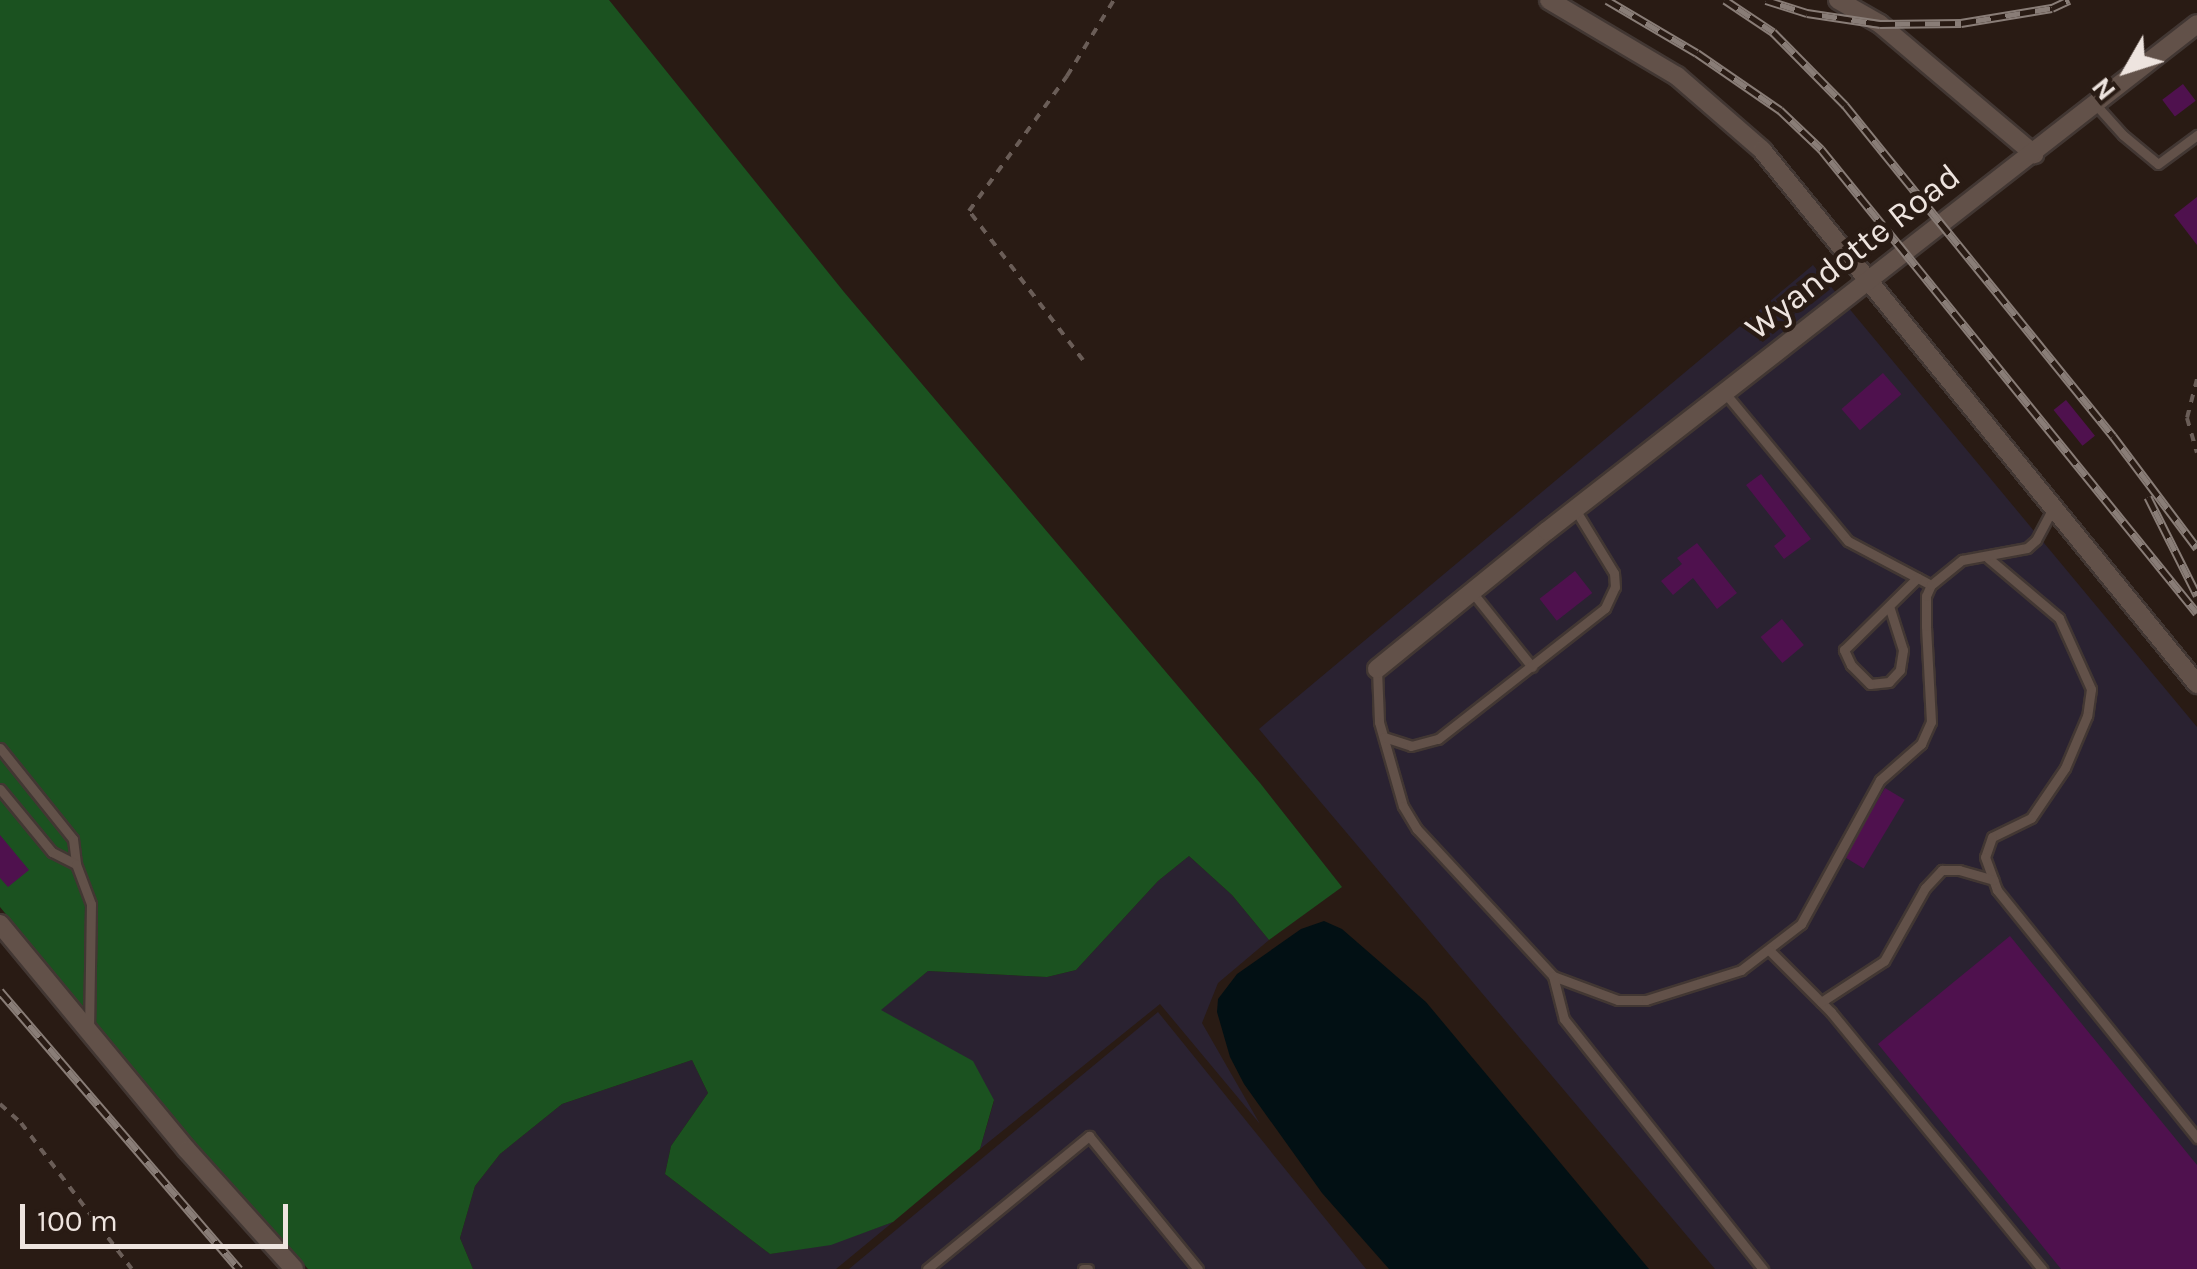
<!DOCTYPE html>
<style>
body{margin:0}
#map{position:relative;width:2197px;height:1269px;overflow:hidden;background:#291b14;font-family:Karla,sans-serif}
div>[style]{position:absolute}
.industrial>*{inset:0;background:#2a2231}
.green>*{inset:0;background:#1b5220}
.water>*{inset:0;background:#021014}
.building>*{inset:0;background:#4f114e;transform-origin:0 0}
.path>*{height:4px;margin-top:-2px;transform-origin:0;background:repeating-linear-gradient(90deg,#6a5d57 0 8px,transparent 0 16px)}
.roads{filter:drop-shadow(2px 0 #423733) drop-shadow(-2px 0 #423733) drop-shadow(0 2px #423733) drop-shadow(0 -2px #423733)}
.service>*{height:9px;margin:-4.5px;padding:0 4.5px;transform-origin:4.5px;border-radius:4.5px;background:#625149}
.minor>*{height:18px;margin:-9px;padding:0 9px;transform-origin:9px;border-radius:9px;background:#625149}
.rail>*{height:9px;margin-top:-4.5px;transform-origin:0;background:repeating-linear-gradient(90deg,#291b14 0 15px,#897d77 0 30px);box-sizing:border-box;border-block:2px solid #897d77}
span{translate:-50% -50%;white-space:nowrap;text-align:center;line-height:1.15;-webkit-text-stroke:9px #291b14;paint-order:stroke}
.street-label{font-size:35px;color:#eee4df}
.north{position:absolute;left:2077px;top:20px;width:100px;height:100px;-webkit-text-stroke:8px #291b14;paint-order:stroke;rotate:231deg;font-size:28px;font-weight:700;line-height:40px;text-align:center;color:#eee4df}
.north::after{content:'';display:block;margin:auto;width:35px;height:45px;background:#eee4df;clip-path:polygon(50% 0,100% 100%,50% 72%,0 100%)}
.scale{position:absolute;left:20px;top:1204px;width:268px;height:45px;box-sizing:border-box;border:5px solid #eee4df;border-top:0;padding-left:12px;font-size:30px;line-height:35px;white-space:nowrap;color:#eee4df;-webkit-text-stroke:8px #291b14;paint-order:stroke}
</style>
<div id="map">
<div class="industrial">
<i style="clip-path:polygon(1813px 265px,2197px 727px,2197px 1269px,1715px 1269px,1259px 729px)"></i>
<i style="clip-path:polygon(1189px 856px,1232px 895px,1269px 940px,1218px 983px,1202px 1023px,1260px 1124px,1160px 1004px,980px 1149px,994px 1101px,880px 1010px,928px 971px,1047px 977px,1076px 970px,1158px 881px)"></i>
<i style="clip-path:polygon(1158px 1012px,1366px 1269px,849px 1269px)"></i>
<i style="clip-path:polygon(692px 1060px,708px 1093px,671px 1146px,665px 1174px,770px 1254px,831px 1244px,893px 1222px,836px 1269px,473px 1269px,460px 1238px,475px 1186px,500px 1154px,562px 1104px)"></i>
</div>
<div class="green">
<i style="clip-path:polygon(0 0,609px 0,844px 292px,1260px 783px,1342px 887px,1269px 940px,1232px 895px,1189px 856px,1158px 881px,1076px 970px,1047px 977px,928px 971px,881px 1010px,973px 1061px,994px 1100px,980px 1149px,893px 1222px,831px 1245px,770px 1254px,665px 1174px,671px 1146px,708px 1093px,692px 1060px,562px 1104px,500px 1154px,475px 1186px,460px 1238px,473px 1269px,308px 1269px,195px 1144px,0 907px)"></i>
</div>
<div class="water">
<i style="clip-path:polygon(1324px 921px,1342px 929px,1426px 1002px,1649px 1269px,1389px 1269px,1322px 1193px,1244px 1084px,1230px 1057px,1217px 1012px,1218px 999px,1237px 974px,1301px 929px)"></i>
</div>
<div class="building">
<i style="left:2183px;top:84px;width:21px;height:26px;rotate:53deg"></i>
<i style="clip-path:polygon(2197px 197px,2197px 245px,2174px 215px)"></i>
<i style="left:1883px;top:373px;width:28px;height:55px;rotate:49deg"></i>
<i style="left:2066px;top:400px;width:46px;height:16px;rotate:51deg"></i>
<i style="clip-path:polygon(1761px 474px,1811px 539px,1784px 559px,1774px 546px,1786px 536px,1746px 485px)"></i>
<i style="clip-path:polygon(1697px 543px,1737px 593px,1717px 609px,1693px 578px,1673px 595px,1661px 581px,1682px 564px,1677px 558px)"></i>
<i style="left:1575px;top:571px;width:28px;height:45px;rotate:52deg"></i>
<i style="left:1782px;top:619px;width:34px;height:28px;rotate:50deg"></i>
<i style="left:1885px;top:788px;width:23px;height:80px;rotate:31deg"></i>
<i style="clip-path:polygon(0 835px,29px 870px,8px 887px,0 878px)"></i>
<i style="clip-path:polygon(2010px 936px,2197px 1165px,2197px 1269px,2061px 1269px,1878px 1044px)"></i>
</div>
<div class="path">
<i style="left:1083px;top:360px;width:188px;rotate:-127.4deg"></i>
<i style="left:969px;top:211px;width:167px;rotate:-54deg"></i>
<i style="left:1067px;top:76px;width:89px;rotate:-58.3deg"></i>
<i style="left:2197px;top:379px;width:40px;rotate:104.4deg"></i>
<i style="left:2187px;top:418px;width:36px;rotate:74deg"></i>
<i style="left:0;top:1104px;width:28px;rotate:42deg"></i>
<i style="left:21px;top:1123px;width:183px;rotate:52.8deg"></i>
</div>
<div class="roads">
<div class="service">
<i style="left:2096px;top:105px;width:40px;rotate:48deg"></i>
<i style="left:2123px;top:135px;width:45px;rotate:39.6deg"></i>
<i style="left:2158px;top:164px;width:49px;rotate:-36.6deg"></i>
<i style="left:1725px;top:393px;width:192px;rotate:50.3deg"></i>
<i style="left:1848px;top:541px;width:94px;rotate:27.9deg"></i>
<i style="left:1988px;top:558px;width:93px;rotate:40.2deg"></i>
<i style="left:2059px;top:618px;width:78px;rotate:65.7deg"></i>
<i style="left:2091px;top:689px;width:27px;rotate:98deg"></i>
<i style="left:2087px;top:716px;width:56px;rotate:112.9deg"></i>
<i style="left:2065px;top:768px;width:60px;rotate:124.2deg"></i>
<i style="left:2031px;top:818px;width:43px;rotate:154deg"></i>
<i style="left:1992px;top:837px;width:21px;rotate:109deg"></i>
<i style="left:1985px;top:857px;width:35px;rotate:70deg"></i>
<i style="left:1997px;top:890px;width:319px;rotate:51.1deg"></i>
<i style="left:1472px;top:592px;width:96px;rotate:51.3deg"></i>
<i style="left:1890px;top:609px;width:43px;rotate:72.4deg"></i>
<i style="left:1903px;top:650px;width:20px;rotate:99deg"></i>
<i style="left:1900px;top:670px;width:16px;rotate:133deg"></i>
<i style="left:1889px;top:682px;width:19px;rotate:174deg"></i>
<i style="left:1870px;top:684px;width:27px;rotate:-135deg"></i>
<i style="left:1851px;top:665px;width:17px;rotate:-115deg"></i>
<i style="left:1844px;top:650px;width:103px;rotate:-44.6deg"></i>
<i style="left:1377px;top:669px;width:53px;rotate:87.8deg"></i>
<i style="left:1379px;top:722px;width:87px;rotate:74.1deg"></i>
<i style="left:1403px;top:806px;width:27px;rotate:59deg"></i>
<i style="left:1417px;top:829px;width:200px;rotate:47.2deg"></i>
<i style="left:1553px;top:976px;width:69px;rotate:20.3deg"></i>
<i style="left:1618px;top:1000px;width:28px"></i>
<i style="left:1646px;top:1000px;width:100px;rotate:-17.5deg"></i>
<i style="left:1741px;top:970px;width:76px;rotate:-37.5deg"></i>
<i style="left:1801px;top:924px;width:164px;rotate:-61.3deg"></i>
<i style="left:1880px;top:780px;width:55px;rotate:-41.3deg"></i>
<i style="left:1921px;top:744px;width:24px;rotate:-66deg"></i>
<i style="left:1931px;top:722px;width:96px;rotate:-93deg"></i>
<i style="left:1926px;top:626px;width:30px;rotate:-90deg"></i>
<i style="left:1926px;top:596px;width:12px;rotate:-66deg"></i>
<i style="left:1931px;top:585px;width:40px;rotate:-39deg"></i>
<i style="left:1962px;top:560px;width:66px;rotate:-10.5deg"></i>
<i style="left:2027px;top:548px;width:12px;rotate:-42deg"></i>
<i style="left:2036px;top:540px;width:36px;rotate:-62deg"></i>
<i style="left:1384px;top:737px;width:28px;rotate:18deg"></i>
<i style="left:1411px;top:746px;width:28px;rotate:-15deg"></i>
<i style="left:1438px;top:739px;width:212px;rotate:-38.1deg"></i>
<i style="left:1605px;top:608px;width:23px;rotate:-65deg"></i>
<i style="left:1615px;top:587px;width:14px;rotate:-94deg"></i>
<i style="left:1614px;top:573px;width:75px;rotate:-121.4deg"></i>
<i style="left:0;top:748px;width:117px;rotate:51.3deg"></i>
<i style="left:73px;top:839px;width:25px;rotate:83deg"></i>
<i style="left:0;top:789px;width:82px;rotate:50.5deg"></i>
<i style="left:52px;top:852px;width:27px;rotate:27deg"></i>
<i style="left:76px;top:864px;width:43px;rotate:69.4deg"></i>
<i style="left:91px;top:904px;width:125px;rotate:90.9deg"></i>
<i style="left:1769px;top:950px;width:88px;rotate:45deg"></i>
<i style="left:1831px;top:1012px;width:333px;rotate:50.6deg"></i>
<i style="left:1553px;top:976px;width:44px;rotate:75.7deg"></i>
<i style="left:1564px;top:1019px;width:320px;rotate:51.5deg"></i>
<i style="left:1821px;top:1002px;width:75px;rotate:-33.1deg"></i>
<i style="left:1884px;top:961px;width:84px;rotate:-60.7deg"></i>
<i style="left:1925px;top:888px;width:25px;rotate:-47deg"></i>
<i style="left:1942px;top:870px;width:17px"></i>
<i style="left:1959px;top:870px;width:36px;rotate:16deg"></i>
<i style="left:927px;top:1269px;width:210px;rotate:-39.4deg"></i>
<i style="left:1089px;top:1136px;width:172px;rotate:50.7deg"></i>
<i style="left:1083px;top:1269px;width:5px"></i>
</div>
<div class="minor">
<i style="left:1549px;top:0;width:149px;rotate:30.7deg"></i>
<i style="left:1677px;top:76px;width:113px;rotate:41deg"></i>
<i style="left:1762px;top:150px;width:689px;rotate:50.83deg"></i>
<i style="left:1838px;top:0;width:48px;rotate:29.7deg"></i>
<i style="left:1880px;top:24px;width:202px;rotate:40.2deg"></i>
<i style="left:1377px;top:669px;width:219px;rotate:-39.1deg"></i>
<i style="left:1547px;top:531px;width:824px;rotate:-37.95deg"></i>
<i style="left:0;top:924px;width:293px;rotate:50.4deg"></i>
<i style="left:187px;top:1150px;width:160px;rotate:48deg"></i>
</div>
</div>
<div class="rail">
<i style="left:1607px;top:0;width:104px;rotate:30.5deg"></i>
<i style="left:1697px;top:53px;width:101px;rotate:34.5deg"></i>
<i style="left:1780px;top:110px;width:57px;rotate:43.6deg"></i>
<i style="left:1821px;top:149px;width:597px;rotate:50.98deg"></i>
<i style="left:1725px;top:0;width:58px;rotate:33.7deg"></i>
<i style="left:1773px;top:32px;width:103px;rotate:45.4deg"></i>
<i style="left:1845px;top:105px;width:426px;rotate:51deg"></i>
<i style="left:2113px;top:436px;width:140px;rotate:53.1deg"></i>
<i style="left:1766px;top:0;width:43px;rotate:17.6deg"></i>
<i style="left:1807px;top:13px;width:74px;rotate:8.6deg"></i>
<i style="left:1880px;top:24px;width:81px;rotate:-0.7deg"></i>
<i style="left:1961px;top:23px;width:92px;rotate:-9.4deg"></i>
<i style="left:2052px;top:8px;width:19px;rotate:-25deg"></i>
<i style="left:2148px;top:497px;width:110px;rotate:63.4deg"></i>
<i style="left:0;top:991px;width:367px;rotate:49.3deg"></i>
</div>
<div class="street-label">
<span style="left:1853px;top:252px;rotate:-38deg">Wyandotte Road</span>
</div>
<div class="north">N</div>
<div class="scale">100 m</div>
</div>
